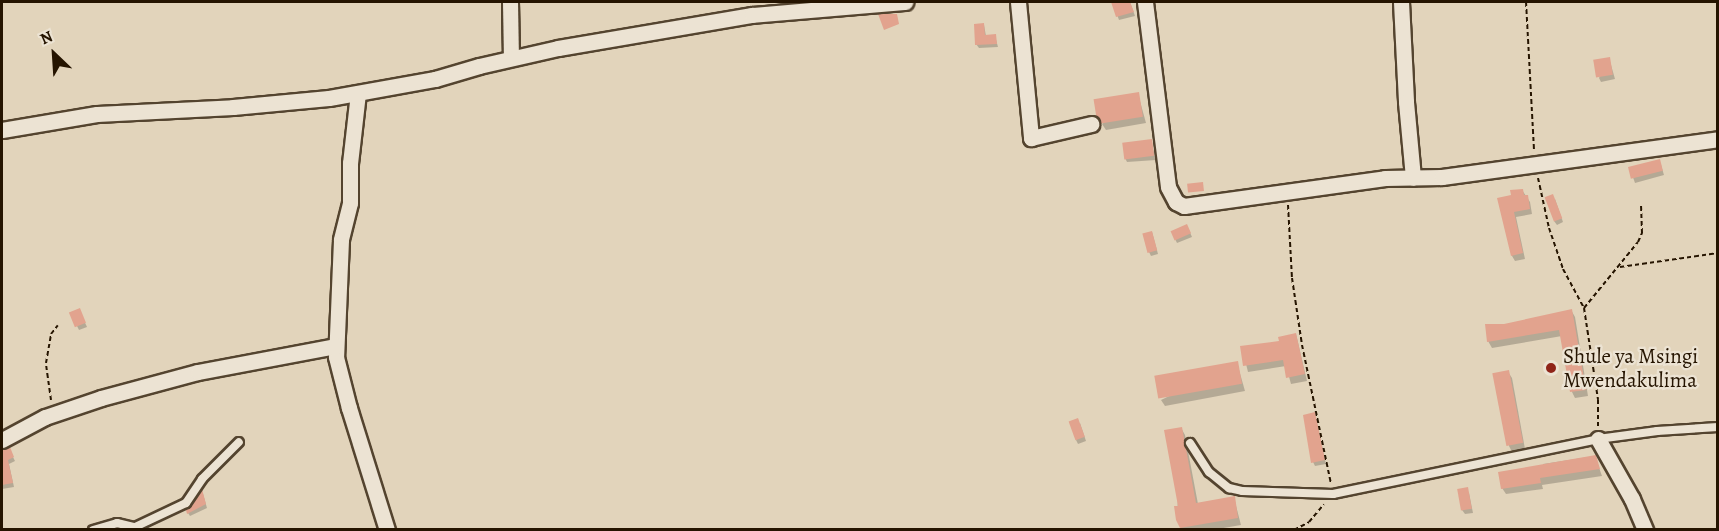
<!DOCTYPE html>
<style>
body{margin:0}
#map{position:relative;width:1719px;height:531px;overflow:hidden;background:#e2d4bb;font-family:Alegreya,serif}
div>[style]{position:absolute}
.shadow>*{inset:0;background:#0003}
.building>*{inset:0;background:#e2a38e;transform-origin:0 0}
.path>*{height:2px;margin-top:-1px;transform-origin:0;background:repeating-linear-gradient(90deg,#251400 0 4.5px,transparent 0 7.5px)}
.roads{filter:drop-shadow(2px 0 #54442f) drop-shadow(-2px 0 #54442f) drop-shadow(0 2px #54442f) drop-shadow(0 -2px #54442f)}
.service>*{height:8px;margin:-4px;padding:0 4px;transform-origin:4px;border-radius:4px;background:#ece3d3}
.minor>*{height:15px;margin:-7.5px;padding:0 7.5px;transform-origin:7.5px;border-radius:7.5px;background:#ece3d3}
.dots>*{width:16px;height:16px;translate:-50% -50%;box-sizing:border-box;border:3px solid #ece3d3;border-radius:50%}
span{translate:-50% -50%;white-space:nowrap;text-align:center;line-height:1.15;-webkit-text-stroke:4.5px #ece3d3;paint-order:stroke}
.poi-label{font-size:21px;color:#251400}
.left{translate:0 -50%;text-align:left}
.frame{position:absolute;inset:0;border:3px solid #251400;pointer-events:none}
.north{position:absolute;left:24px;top:24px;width:60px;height:60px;-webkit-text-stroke:4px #ece3d3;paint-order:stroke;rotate:335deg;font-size:16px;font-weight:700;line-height:24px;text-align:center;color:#251400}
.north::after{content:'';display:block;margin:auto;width:21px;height:27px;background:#251400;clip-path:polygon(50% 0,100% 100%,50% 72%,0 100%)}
</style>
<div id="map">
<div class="shadow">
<i style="clip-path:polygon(1120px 2px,1130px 2px,1135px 16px,1119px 20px,1113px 4px)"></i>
<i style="clip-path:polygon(984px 25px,986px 36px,995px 36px,998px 47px,979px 48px,976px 44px)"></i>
<i style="clip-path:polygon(1609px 58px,1615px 79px,1601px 82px,1599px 78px)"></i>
<i style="clip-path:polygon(1138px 94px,1146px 123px,1106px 130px,1102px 124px)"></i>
<i style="clip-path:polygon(1151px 141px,1156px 160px,1127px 162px,1125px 158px)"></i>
<i style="clip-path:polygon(1661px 165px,1664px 175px,1635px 183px,1630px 169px)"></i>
<i style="clip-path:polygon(1522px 190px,1530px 202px,1532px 214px,1516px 217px,1525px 259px,1515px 261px,1512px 256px,1513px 196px)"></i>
<i style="clip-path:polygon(1555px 199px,1563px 222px,1557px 225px,1554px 221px)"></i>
<i style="clip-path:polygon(1189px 230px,1192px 237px,1177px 243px,1175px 239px)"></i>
<i style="clip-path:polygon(1152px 232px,1158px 254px,1151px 256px,1149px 252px)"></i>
<i style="clip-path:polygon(1571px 310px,1575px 317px,1588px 396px,1575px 398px,1572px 392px,1562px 336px,1492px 348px,1488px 341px,1504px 325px)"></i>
<i style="clip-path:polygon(81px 314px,87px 327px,79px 330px,77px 326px)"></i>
<i style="clip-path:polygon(1296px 334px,1307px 381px,1291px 384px,1286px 366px,1248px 372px,1242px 348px,1281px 342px)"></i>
<i style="clip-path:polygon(1237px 363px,1245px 391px,1165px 406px,1161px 400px)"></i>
<i style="clip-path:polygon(1508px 372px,1512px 378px,1525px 449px,1512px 452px,1509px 446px)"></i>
<i style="clip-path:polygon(1316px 417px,1326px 464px,1315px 466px,1313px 462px)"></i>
<i style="clip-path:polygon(1080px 423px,1086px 441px,1078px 444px,1076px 440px)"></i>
<i style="clip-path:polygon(1181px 428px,1185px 435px,1198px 504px,1234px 498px,1241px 525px,1212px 530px,1182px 530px,1177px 519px)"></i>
<i style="clip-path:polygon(9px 449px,15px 461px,9px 464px,14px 487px,2px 489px,2px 451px)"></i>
<i style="clip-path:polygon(1595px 456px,1602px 476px,1542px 485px,1543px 489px,1506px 494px,1502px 488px,1544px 467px,1543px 464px)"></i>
<i style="clip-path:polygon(1469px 493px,1473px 513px,1465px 514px,1462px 510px)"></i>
<i style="clip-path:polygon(203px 494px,207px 508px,190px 516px,188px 513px)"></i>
</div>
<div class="building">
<i style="clip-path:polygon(1111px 2px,1130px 2px,1134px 12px,1116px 17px)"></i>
<i style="clip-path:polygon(878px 14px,897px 14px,899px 24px,884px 30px)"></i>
<i style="clip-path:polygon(984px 23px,985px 35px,996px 34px,997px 44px,975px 45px,974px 24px)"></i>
<i style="left:1610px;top:57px;width:18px;height:17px;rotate:81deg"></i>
<i style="left:1139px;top:92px;width:25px;height:46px;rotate:81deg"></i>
<i style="left:1152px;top:139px;width:17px;height:30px;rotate:83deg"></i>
<i style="left:1660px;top:159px;width:12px;height:33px;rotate:76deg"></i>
<i style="left:1203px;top:182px;width:9px;height:16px;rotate:84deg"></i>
<i style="clip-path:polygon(1523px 189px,1524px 195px,1528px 195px,1530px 209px,1514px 212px,1523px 253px,1511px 256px,1497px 198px,1511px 195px,1510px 190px)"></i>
<i style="left:1553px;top:194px;width:26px;height:9px;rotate:69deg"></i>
<i style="left:1187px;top:224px;width:10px;height:18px;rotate:66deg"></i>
<i style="left:1152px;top:231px;width:20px;height:10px;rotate:75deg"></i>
<i style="left:80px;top:308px;width:16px;height:12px;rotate:68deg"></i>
<i style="clip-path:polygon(1572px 309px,1586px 390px,1570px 392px,1559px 330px,1487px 342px,1485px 324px,1504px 324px)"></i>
<i style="clip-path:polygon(1296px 333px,1305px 374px,1286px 378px,1283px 360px,1243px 366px,1240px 346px,1279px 341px,1278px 337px)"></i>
<i style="left:1238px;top:361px;width:23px;height:85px;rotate:80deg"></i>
<i style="left:1509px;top:370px;width:74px;height:17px;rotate:79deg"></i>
<i style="clip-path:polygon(1315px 412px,1325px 460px,1311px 463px,1303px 415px)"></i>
<i style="left:1078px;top:418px;width:20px;height:10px;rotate:70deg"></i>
<i style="clip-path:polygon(1182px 427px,1196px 503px,1235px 496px,1238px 518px,1180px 528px,1176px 520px,1174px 506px,1178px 506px,1164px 430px)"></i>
<i style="clip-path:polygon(10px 447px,14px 457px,8px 460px,13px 483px,2px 485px,2px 450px)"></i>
<i style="clip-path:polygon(1596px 455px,1600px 469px,1540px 478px,1541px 483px,1501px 489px,1498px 472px)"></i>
<i style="left:1468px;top:487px;width:22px;height:11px;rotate:80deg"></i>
<i style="clip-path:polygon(202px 489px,206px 504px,187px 514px,186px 510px)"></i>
</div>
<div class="path">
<i style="left:1526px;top:2px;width:149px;rotate:86.9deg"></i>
<i style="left:1538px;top:178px;width:51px;rotate:77.6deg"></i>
<i style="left:1549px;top:228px;width:43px;rotate:71.1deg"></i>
<i style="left:1563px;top:269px;width:44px;rotate:61.7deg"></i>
<i style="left:1584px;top:308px;width:93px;rotate:81.3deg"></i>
<i style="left:1598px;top:400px;width:26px;rotate:90deg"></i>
<i style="left:1288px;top:205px;width:73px;rotate:86.9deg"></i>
<i style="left:1292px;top:278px;width:68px;rotate:81.5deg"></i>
<i style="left:1302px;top:345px;width:142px;rotate:78.2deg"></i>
<i style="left:1620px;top:267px;width:99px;rotate:-8.1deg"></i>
<i style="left:1584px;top:308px;width:85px;rotate:-50.7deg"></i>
<i style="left:1638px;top:242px;width:10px;rotate:-66deg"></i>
<i style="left:1642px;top:233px;width:30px;rotate:-92deg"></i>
<i style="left:51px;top:400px;width:37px;rotate:-98deg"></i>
<i style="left:46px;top:363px;width:29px;rotate:-80deg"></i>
<i style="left:51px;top:334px;width:11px;rotate:-52deg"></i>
<i style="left:1294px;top:530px;width:17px;rotate:-28deg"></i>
<i style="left:1309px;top:522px;width:23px;rotate:-50deg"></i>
</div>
<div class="roads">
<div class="service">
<i style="left:1190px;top:443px;width:35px;rotate:57deg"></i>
<i style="left:1209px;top:472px;width:26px;rotate:39deg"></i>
<i style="left:1229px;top:488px;width:13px;rotate:13deg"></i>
<i style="left:1242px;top:491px;width:91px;rotate:1.9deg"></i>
<i style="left:1333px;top:494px;width:271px;rotate:-11.7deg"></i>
<i style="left:1598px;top:439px;width:60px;rotate:-7.7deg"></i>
<i style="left:1657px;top:431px;width:61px;rotate:-3.8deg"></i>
<i style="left:93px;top:530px;width:25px;rotate:-16deg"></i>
<i style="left:117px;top:523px;width:18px;rotate:13deg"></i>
<i style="left:135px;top:527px;width:56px;rotate:-25.2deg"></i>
<i style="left:186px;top:503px;width:29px;rotate:-56deg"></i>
<i style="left:202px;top:479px;width:52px;rotate:-45deg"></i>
</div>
<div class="minor">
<i style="left:510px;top:2px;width:56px;rotate:89deg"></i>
<i style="left:1018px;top:2px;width:137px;rotate:84.5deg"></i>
<i style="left:1031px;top:138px;width:62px;rotate:-13.1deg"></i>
<i style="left:1145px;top:2px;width:186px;rotate:82.9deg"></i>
<i style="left:1168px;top:187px;width:17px;rotate:62deg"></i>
<i style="left:1176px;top:202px;width:9px;rotate:27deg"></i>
<i style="left:1184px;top:206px;width:203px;rotate:-7.9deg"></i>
<i style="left:1385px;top:178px;width:57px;rotate:-1deg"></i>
<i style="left:1442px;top:177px;width:279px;rotate:-7.8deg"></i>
<i style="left:1401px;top:2px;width:100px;rotate:87.1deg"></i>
<i style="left:1406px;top:102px;width:76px;rotate:84.7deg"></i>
<i style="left:358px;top:93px;width:70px;rotate:96.5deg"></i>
<i style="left:350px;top:163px;width:40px;rotate:90deg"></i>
<i style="left:350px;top:203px;width:38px;rotate:104deg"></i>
<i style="left:341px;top:240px;width:117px;rotate:92.4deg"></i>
<i style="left:336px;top:357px;width:53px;rotate:75.7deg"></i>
<i style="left:349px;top:408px;width:128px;rotate:72.7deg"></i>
<i style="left:2px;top:130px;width:96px;rotate:-9.6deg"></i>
<i style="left:97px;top:114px;width:136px;rotate:-2.9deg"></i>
<i style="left:233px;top:107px;width:96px;rotate:-5.4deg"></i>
<i style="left:329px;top:98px;width:108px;rotate:-10.2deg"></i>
<i style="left:435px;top:79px;width:46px;rotate:-16.5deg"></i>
<i style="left:479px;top:66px;width:81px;rotate:-12.8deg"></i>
<i style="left:558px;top:48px;width:197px;rotate:-9.7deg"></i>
<i style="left:752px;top:15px;width:154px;rotate:-4.9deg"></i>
<i style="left:1598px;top:439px;width:69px;rotate:60.5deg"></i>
<i style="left:1632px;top:499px;width:34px;rotate:67deg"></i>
<i style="left:2px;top:440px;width:49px;rotate:-28.1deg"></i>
<i style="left:45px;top:417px;width:59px;rotate:-18.7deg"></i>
<i style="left:101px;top:398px;width:100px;rotate:-15deg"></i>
<i style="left:198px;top:372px;width:140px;rotate:-10.7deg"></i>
</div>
</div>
<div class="dots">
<i style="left:1551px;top:368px;background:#8f2418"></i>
</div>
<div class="poi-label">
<span class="left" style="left:1563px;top:368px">Shule ya Msingi<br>Mwendakulima</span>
</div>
<div class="frame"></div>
<div class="north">N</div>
</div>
